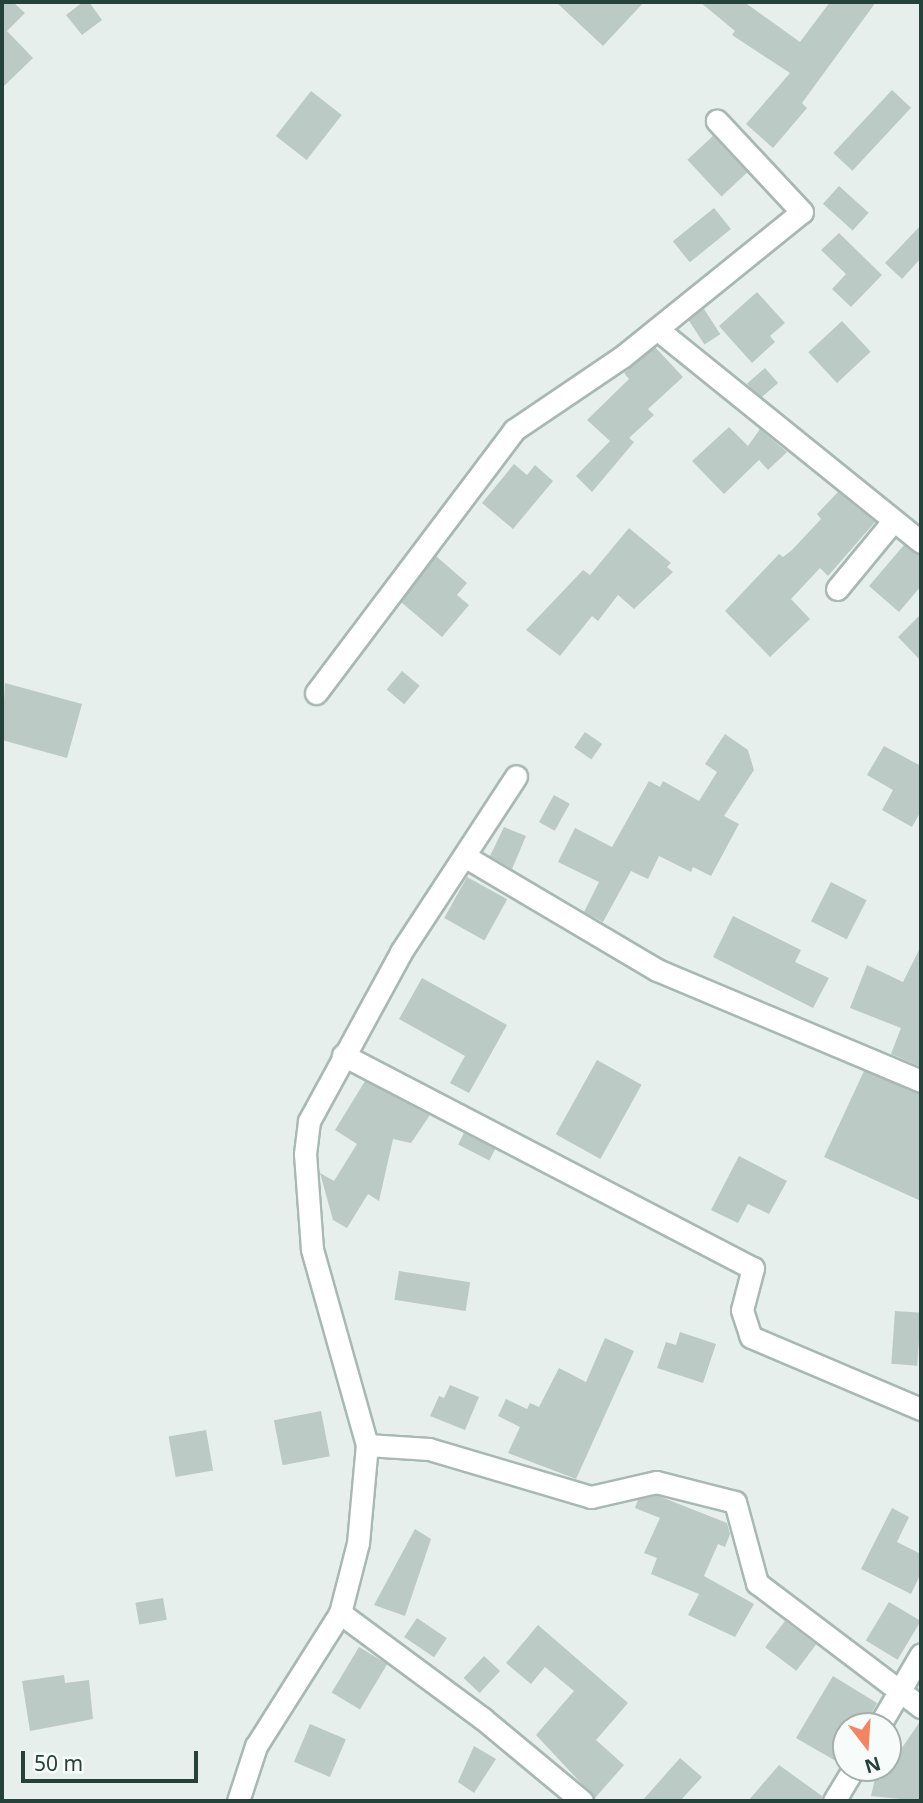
<!DOCTYPE html>
<style>
body{margin:0}
#map{position:relative;width:923px;height:1803px;overflow:hidden;background:#e6efeb;font-family:"Noto Sans",sans-serif}
div>[style]{position:absolute}
.building>*{inset:0;background:#bbcac4;transform-origin:0 0}
.roads{filter:drop-shadow(2px 0 #a8b8b2) drop-shadow(-2px 0 #a8b8b2) drop-shadow(0 2px #a8b8b2) drop-shadow(0 -2px #a8b8b2)}
.minor>*{height:21px;margin:-10.5px;padding:0 10.5px;transform-origin:10.5px;border-radius:10.5px;background:#fff}
span{translate:-50% -50%;white-space:nowrap;text-align:center;line-height:1.15;-webkit-text-stroke:5px #f7fbf9;paint-order:stroke}
.frame{position:absolute;inset:0;border:4px solid #24423a;pointer-events:none}
.north{position:absolute;left:832px;top:1712px;width:70px;height:70px;box-sizing:border-box;background:#f7fbf9;border:2px solid #a3b1ad;border-radius:50%;rotate:163deg;font-size:19px;font-weight:700;line-height:28px;text-align:center;color:#24423a}
.north::after{content:'';display:block;margin:auto;width:24px;height:32px;background:#f4845f;clip-path:polygon(50% 0,100% 100%,50% 72%,0 100%)}
.scale{position:absolute;left:21px;top:1751px;width:177px;height:32px;box-sizing:border-box;border:4px solid #24423a;border-top:0;padding-left:9px;font-size:21px;line-height:24px;white-space:nowrap;color:#24423a;-webkit-text-stroke:5px #f7fbf9;paint-order:stroke}
</style>
<div id="map">
<div class="building">
<i style="clip-path:polygon(2px 2px,13px 2px,25px 13px,7px 31px,33px 58px,2px 88px)"></i>
<i style="clip-path:polygon(83px 2px,89px 2px,102px 20px,82px 35px,66px 15px)"></i>
<i style="clip-path:polygon(556px 2px,644px 2px,603px 46px)"></i>
<i style="clip-path:polygon(700px 2px,744px 2px,800px 42px,830px 2px,876px 2px,802px 103px,807px 108px,773px 148px,746px 124px,790px 73px,732px 35px,735px 31px)"></i>
<i style="left:892px;top:90px;width:26px;height:86px;rotate:43deg"></i>
<i style="left:311px;top:91px;width:39px;height:57px;rotate:38deg"></i>
<i style="left:713px;top:136px;width:50px;height:35px;rotate:47deg"></i>
<i style="left:839px;top:186px;width:40px;height:24px;rotate:42deg"></i>
<i style="left:714px;top:208px;width:27px;height:53px;rotate:51deg"></i>
<i style="clip-path:polygon(921px 225px,921px 258px,902px 279px,885px 263px)"></i>
<i style="clip-path:polygon(839px 233px,882px 275px,851px 307px,832px 289px,846px 274px,821px 250px)"></i>
<i style="clip-path:polygon(757px 292px,785px 323px,770px 336px,775px 342px,752px 363px,719px 326px)"></i>
<i style="left:704px;top:309px;width:30px;height:19px;rotate:57deg"></i>
<i style="left:842px;top:321px;width:42px;height:46px;rotate:47deg"></i>
<i style="clip-path:polygon(655px 347px,683px 377px,648px 409px,654px 415px,629px 438px,634px 442px,592px 492px,576px 476px,610px 441px,587px 420px,629px 379px,624px 373px)"></i>
<i style="left:765px;top:368px;width:20px;height:24px;rotate:49deg"></i>
<i style="clip-path:polygon(729px 427px,748px 446px,760px 429px,787px 452px,768px 470px,759px 460px,724px 494px,692px 461px)"></i>
<i style="clip-path:polygon(514px 464px,527px 475px,535px 465px,553px 481px,513px 529px,482px 503px)"></i>
<i style="clip-path:polygon(838px 492px,875px 522px,828px 576px,820px 568px,791px 599px,810px 619px,770px 657px,725px 611px,779px 554px,783px 557px,792px 550px,821px 519px,817px 514px)"></i>
<i style="clip-path:polygon(629px 528px,671px 563px,667px 567px,673px 572px,634px 609px,618px 595px,598px 621px,592px 616px,560px 656px,526px 630px,583px 570px,590px 575px)"></i>
<i style="clip-path:polygon(904px 545px,921px 555px,921px 586px,899px 612px,869px 586px)"></i>
<i style="clip-path:polygon(436px 556px,467px 583px,457px 595px,469px 605px,442px 637px,401px 602px)"></i>
<i style="clip-path:polygon(921px 614px,921px 661px,898px 637px)"></i>
<i style="left:402px;top:671px;width:23px;height:24px;rotate:40deg"></i>
<i style="clip-path:polygon(5px 683px,82px 704px,67px 758px,2px 740px)"></i>
<i style="left:585px;top:732px;width:21px;height:19px;rotate:35deg"></i>
<i style="clip-path:polygon(725px 734px,748px 750px,754px 770px,724px 816px,739px 824px,711px 876px,693px 867px,691px 872px,659px 856px,648px 879px,631px 871px,603px 922px,584px 912px,599px 882px,558px 862px,575px 828px,612px 847px,649px 781px,660px 787px,663px 781px,699px 801px,717px 772px,705px 764px)"></i>
<i style="clip-path:polygon(884px 746px,921px 766px,921px 811px,912px 827px,882px 810px,893px 790px,867px 775px)"></i>
<i style="left:554px;top:795px;width:18px;height:31px;rotate:29deg"></i>
<i style="clip-path:polygon(504px 827px,526px 836px,512px 869px,490px 856px)"></i>
<i style="left:467px;top:877px;width:46px;height:47px;rotate:29deg"></i>
<i style="left:831px;top:882px;width:40px;height:44px;rotate:27deg"></i>
<i style="clip-path:polygon(733px 916px,801px 950px,795px 962px,829px 978px,813px 1008px,713px 957px)"></i>
<i style="clip-path:polygon(921px 946px,921px 1067px,891px 1054px,901px 1028px,850px 1008px,867px 965px,903px 982px)"></i>
<i style="clip-path:polygon(422px 978px,507px 1025px,469px 1093px,450px 1083px,465px 1056px,399px 1019px)"></i>
<i style="left:597px;top:1060px;width:51px;height:85px;rotate:29deg"></i>
<i style="clip-path:polygon(864px 1071px,921px 1094px,921px 1201px,824px 1157px)"></i>
<i style="clip-path:polygon(365px 1081px,430px 1115px,411px 1143px,393px 1139px,379px 1201px,368px 1194px,347px 1228px,333px 1220px,320px 1173px,334px 1181px,357px 1144px,335px 1130px)"></i>
<i style="left:464px;top:1133px;width:35px;height:13px;rotate:27deg"></i>
<i style="clip-path:polygon(739px 1156px,787px 1181px,769px 1214px,748px 1204px,738px 1223px,711px 1210px)"></i>
<i style="left:399px;top:1271px;width:72px;height:29px;rotate:9deg"></i>
<i style="left:895px;top:1311px;width:26px;height:53px;rotate:4deg"></i>
<i style="clip-path:polygon(680px 1332px,716px 1344px,703px 1383px,657px 1368px,666px 1342px,676px 1345px)"></i>
<i style="clip-path:polygon(605px 1338px,634px 1351px,576px 1479px,508px 1453px,520px 1427px,498px 1416px,506px 1399px,527px 1409px,530px 1403px,539px 1407px,559px 1368px,586px 1382px)"></i>
<i style="clip-path:polygon(450px 1385px,479px 1397px,465px 1430px,430px 1416px,439px 1396px,444px 1398px)"></i>
<i style="left:321px;top:1411px;width:46px;height:48px;rotate:79deg"></i>
<i style="left:206px;top:1430px;width:41px;height:38px;rotate:80deg"></i>
<i style="clip-path:polygon(656px 1495px,727px 1523px,730px 1534px,725px 1547px,718px 1544px,704px 1576px,754px 1604px,735px 1637px,688px 1615px,699px 1594px,651px 1574px,657px 1558px,644px 1553px,660px 1518px,635px 1508px,638px 1500px)"></i>
<i style="clip-path:polygon(892px 1508px,909px 1517px,897px 1542px,921px 1554px,921px 1573px,911px 1594px,861px 1569px)"></i>
<i style="clip-path:polygon(415px 1529px,431px 1539px,405px 1616px,374px 1605px)"></i>
<i style="left:163px;top:1598px;width:22px;height:28px;rotate:80deg"></i>
<i style="left:889px;top:1602px;width:37px;height:45px;rotate:31deg"></i>
<i style="left:417px;top:1618px;width:36px;height:23px;rotate:34deg"></i>
<i style="left:785px;top:1621px;width:39px;height:33px;rotate:37deg"></i>
<i style="clip-path:polygon(538px 1625px,628px 1703px,596px 1740px,624px 1765px,595px 1798px,536px 1735px,574px 1691px,545px 1667px,531px 1684px,506px 1663px)"></i>
<i style="left:359px;top:1647px;width:33px;height:53px;rotate:31deg"></i>
<i style="left:484px;top:1656px;width:22px;height:30px;rotate:43deg"></i>
<i style="clip-path:polygon(64px 1675px,65px 1683px,89px 1680px,93px 1719px,30px 1731px,22px 1681px)"></i>
<i style="clip-path:polygon(833px 1676px,877px 1703px,865px 1726px,846px 1726px,846px 1758px,841px 1764px,796px 1738px)"></i>
<i style="clip-path:polygon(921px 1720px,921px 1801px,871px 1796px,875px 1779px,880px 1780px)"></i>
<i style="left:310px;top:1724px;width:39px;height:41px;rotate:23deg"></i>
<i style="clip-path:polygon(474px 1746px,496px 1759px,474px 1793px,458px 1782px)"></i>
<i style="clip-path:polygon(680px 1758px,702px 1777px,680px 1801px,642px 1801px)"></i>
<i style="clip-path:polygon(779px 1765px,822px 1796px,821px 1801px,748px 1801px)"></i>
</div>
<div class="roads">
<div class="minor">
<i style="left:657px;top:329px;width:339px;rotate:38.9deg"></i>
<i style="left:837px;top:589px;width:88px;rotate:-50.5deg"></i>
<i style="left:316px;top:693px;width:329px;rotate:-53deg"></i>
<i style="left:514px;top:430px;width:130px;rotate:-34.1deg"></i>
<i style="left:622px;top:357px;width:231px;rotate:-38.9deg"></i>
<i style="left:802px;top:212px;width:125px;rotate:-133deg"></i>
<i style="left:466px;top:857px;width:222px;rotate:30.6deg"></i>
<i style="left:657px;top:970px;width:286px;rotate:22.8deg"></i>
<i style="left:343px;top:1055px;width:462px;rotate:27.5deg"></i>
<i style="left:753px;top:1268px;width:43px;rotate:104.7deg"></i>
<i style="left:742px;top:1310px;width:28px;rotate:72deg"></i>
<i style="left:751px;top:1337px;width:185px;rotate:23deg"></i>
<i style="left:367px;top:1445px;width:62px;rotate:3.7deg"></i>
<i style="left:429px;top:1449px;width:169px;rotate:16.5deg"></i>
<i style="left:591px;top:1497px;width:67px;rotate:-13deg"></i>
<i style="left:656px;top:1482px;width:81px;rotate:14.2deg"></i>
<i style="left:735px;top:1502px;width:84px;rotate:74.8deg"></i>
<i style="left:757px;top:1583px;width:206px;rotate:37.1deg"></i>
<i style="left:340px;top:1613px;width:177px;rotate:36.5deg"></i>
<i style="left:482px;top:1718px;width:130px;rotate:39.7deg"></i>
<i style="left:879px;top:1726px;width:83px;rotate:-59.7deg"></i>
<i style="left:238px;top:1801px;width:58px;rotate:-71.9deg"></i>
<i style="left:256px;top:1746px;width:157px;rotate:-57.7deg"></i>
<i style="left:340px;top:1613px;width:72px;rotate:-75.6deg"></i>
<i style="left:358px;top:1543px;width:98px;rotate:-84.8deg"></i>
<i style="left:367px;top:1445px;width:204px;rotate:-105.7deg"></i>
<i style="left:312px;top:1249px;width:95px;rotate:-94.2deg"></i>
<i style="left:305px;top:1154px;width:33px;rotate:-83deg"></i>
<i style="left:309px;top:1121px;width:192px;rotate:-61.4deg"></i>
<i style="left:401px;top:952px;width:210px;rotate:-56.8deg"></i>
<i style="left:834px;top:1801px;width:39px;rotate:-59deg"></i>
</div>
</div>
<div class="frame"></div>
<div class="north">N</div>
<div class="scale">50 m</div>
</div>
